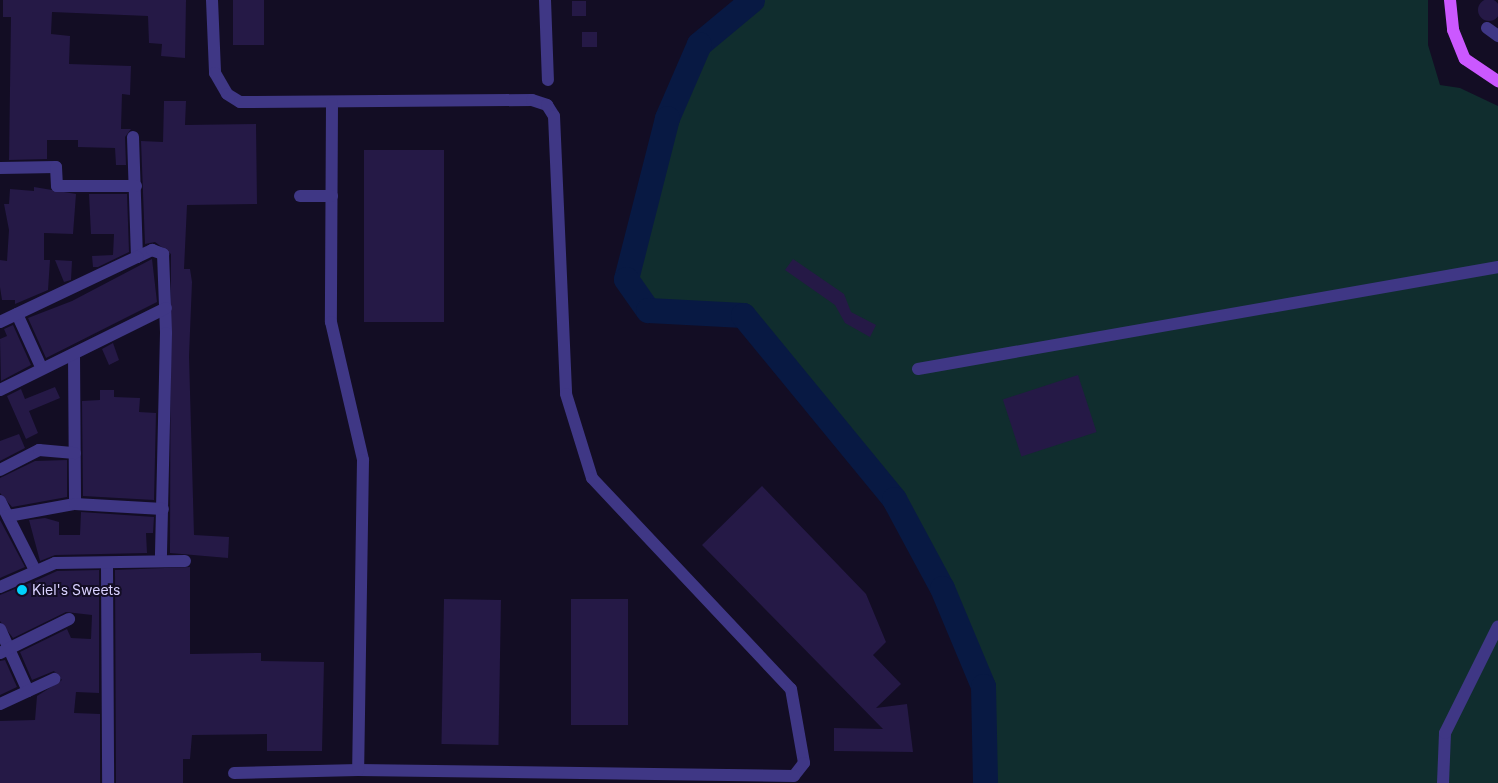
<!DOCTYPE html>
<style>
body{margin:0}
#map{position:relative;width:1498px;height:783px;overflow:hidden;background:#130d24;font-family:Inter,sans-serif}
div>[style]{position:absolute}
.green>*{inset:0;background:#102d2e}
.river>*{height:25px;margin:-12.5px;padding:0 12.5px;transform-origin:12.5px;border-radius:12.5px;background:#081943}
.building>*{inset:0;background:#251946;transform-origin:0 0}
.round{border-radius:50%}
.minor>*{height:12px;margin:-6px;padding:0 6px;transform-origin:6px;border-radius:6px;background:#3f3785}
.major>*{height:12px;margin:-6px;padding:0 6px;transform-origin:6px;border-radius:6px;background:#cb58ff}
.dots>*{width:14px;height:14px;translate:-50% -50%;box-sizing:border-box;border:2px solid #130d24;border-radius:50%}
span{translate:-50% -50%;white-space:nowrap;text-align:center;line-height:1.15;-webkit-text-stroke:4px #130d24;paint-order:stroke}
.poi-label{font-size:14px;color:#d9d1ff}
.left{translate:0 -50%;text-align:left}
</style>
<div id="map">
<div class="green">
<i style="clip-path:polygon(757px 0,1428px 0,1428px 45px,1440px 85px,1460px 88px,1498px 106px,1498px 783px,991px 783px,988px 681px,940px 573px,900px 497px,745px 309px,653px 305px,632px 279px,673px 118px,705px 48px)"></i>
</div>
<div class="river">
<i style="left:752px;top:0;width:69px;rotate:140.3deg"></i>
<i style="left:699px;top:44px;width:81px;rotate:113.4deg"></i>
<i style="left:667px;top:118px;width:166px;rotate:104.3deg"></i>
<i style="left:626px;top:279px;width:38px;rotate:55deg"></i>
<i style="left:648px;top:310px;width:95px;rotate:3deg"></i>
<i style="left:743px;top:315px;width:238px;rotate:50.6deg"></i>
<i style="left:894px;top:499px;width:101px;rotate:61.7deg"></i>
<i style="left:942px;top:588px;width:106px;rotate:67.3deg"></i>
<i style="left:983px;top:686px;width:97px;rotate:88.8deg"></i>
</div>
<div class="building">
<i class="round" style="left:1478px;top:-1px;width:22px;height:22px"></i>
<i style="clip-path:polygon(3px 0,186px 0,185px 58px,161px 56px,162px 44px,149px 43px,148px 16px,52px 12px,51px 34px,70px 36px,69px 64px,131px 66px,130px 95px,122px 94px,121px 129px,131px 129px,125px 137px,126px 165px,116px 165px,115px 148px,78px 147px,78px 140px,47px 140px,47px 159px,9px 160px,11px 17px,3px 17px)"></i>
<i style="left:233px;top:0;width:31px;height:45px"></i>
<i style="left:572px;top:1px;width:14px;height:15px"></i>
<i style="left:582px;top:32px;width:15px;height:15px"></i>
<i style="clip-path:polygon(164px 101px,186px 101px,185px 125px,256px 124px,257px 204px,187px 205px,184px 269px,190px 269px,192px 282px,189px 356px,194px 535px,229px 537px,228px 558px,170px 553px,171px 254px,155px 242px,145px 244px,141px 141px,163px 142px)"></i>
<i style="left:364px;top:150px;width:80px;height:172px"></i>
<i style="clip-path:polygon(34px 187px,76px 194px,73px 234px,44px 233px,44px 260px,50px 260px,48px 290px,15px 304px,15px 300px,2px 300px,0 287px,0 260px,7px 261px,9px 230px,4px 204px,9px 204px,10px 189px,34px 191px)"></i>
<i style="clip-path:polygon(89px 194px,127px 194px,129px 252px,98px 267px,93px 267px,92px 256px,113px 255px,114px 234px,91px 234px)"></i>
<i style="clip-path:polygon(152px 259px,157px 302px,46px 358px,28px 318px,72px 301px)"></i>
<i style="clip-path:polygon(793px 259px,844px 294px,851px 312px,876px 325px,870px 337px,845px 323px,835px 305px,785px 270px)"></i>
<i style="clip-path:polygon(55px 260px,72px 261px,71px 280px,64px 282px)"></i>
<i style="clip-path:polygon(13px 325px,31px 365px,1px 381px,0 339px,7px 336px,4px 329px)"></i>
<i style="clip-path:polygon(113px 343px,119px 360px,109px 365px,102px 349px)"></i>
<i style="left:1078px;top:375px;width:60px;height:79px;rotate:72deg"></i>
<i style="clip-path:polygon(55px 387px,60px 398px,29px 411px,38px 433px,26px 439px,7px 396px,21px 389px,25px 399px)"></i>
<i style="clip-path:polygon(100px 390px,114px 390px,114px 397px,140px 398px,139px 412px,156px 413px,154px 500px,83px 496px,82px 401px,100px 400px)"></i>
<i style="clip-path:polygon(19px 434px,25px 448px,0 461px,0 441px)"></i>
<i style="clip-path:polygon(67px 460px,67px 497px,12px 507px,0 493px,0 478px,35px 461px)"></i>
<i style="clip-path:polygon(762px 486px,866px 594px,886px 642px,873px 655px,901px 684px,876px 708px,907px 704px,913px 752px,834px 751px,834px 728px,883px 729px,702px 545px)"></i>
<i style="clip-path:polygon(81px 512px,154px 517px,153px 533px,146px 533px,147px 553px,55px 555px,40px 561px,29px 520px,45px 518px,59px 522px,59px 535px,80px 535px)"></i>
<i style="clip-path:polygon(0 520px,25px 567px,0 578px)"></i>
<i style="clip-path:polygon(190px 567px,190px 654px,261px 653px,261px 661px,324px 662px,322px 751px,267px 751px,267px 734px,192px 735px,190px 759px,183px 759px,183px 783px,116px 783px,115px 570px)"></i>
<i style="clip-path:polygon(99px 570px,99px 693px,76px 692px,74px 713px,100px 714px,100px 783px,0 783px,0 721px,35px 720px,37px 696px,62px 680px,54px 671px,32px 680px,20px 652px,67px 629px,71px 638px,91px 639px,92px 615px,66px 612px,13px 638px,0 621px,0 595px,32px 582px,35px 587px,35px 581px,57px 571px)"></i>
<i style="left:444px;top:599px;width:57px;height:145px;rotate:1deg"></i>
<i style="left:571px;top:599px;width:57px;height:126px"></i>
<i style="clip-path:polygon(5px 660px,17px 687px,0 695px,0 661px)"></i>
</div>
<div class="minor">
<i style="left:212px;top:0;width:73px;rotate:87.6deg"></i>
<i style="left:215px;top:73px;width:24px;rotate:60deg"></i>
<i style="left:227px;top:94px;width:15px;rotate:32deg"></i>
<i style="left:240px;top:102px;width:292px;rotate:-0.4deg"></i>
<i style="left:532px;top:100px;width:16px;rotate:18deg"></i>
<i style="left:547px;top:105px;width:13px;rotate:58deg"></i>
<i style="left:554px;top:116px;width:278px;rotate:87.5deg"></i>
<i style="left:566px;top:394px;width:88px;rotate:72.8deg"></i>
<i style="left:592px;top:478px;width:290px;rotate:46.7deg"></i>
<i style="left:791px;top:689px;width:75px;rotate:80deg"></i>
<i style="left:804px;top:763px;width:16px;rotate:128deg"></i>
<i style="left:794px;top:776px;width:436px;rotate:-179.2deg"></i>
<i style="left:358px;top:770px;width:124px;rotate:178.6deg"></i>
<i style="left:545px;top:0;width:80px;rotate:87.9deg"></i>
<i style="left:1487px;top:28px;width:14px;rotate:36deg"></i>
<i style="left:332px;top:103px;width:219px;rotate:90.3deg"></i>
<i style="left:331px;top:322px;width:142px;rotate:76.9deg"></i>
<i style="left:363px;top:460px;width:310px;rotate:90.9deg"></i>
<i style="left:133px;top:137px;width:120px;rotate:88.1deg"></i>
<i style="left:137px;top:257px;width:17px;rotate:-25deg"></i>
<i style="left:152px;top:250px;width:12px;rotate:20deg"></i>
<i style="left:163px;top:254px;width:79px;rotate:87.8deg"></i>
<i style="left:166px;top:333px;width:228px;rotate:91.3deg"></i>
<i style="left:0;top:168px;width:56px;rotate:-1deg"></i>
<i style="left:56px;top:167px;width:19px;rotate:87deg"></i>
<i style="left:57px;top:186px;width:79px"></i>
<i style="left:300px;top:196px;width:32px"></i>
<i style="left:17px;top:314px;width:60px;rotate:65.6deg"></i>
<i style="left:0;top:322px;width:152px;rotate:-25.4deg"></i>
<i style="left:74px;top:354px;width:150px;rotate:89.6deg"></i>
<i style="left:918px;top:369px;width:589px;rotate:-9.97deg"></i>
<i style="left:0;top:390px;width:185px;rotate:-26.3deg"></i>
<i style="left:0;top:470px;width:44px;rotate:-27.1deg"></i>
<i style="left:39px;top:450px;width:36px;rotate:5deg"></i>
<i style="left:0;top:501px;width:77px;rotate:63.1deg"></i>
<i style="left:8px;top:516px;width:68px;rotate:-10.2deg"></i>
<i style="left:75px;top:504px;width:88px;rotate:3.3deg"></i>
<i style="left:107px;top:565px;width:218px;rotate:89.7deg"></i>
<i style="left:0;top:587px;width:60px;rotate:-23.6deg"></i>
<i style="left:55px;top:563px;width:130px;rotate:-0.9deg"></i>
<i style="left:0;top:629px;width:68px;rotate:65.7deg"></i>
<i style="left:0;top:653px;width:77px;rotate:-26.2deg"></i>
<i style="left:0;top:704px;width:60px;rotate:-24.8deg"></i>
<i style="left:1443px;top:783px;width:50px;rotate:-87.7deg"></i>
<i style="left:1445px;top:733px;width:119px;rotate:-63.6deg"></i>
</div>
<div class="major">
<i style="left:1450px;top:0;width:30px;rotate:84deg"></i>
<i style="left:1453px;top:30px;width:31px;rotate:68deg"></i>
<i style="left:1465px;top:59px;width:40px;rotate:34deg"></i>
</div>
<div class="dots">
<i style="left:22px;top:590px;background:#00d2fc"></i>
</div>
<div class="poi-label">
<span class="left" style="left:32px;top:590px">Kiel's Sweets</span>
</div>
</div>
